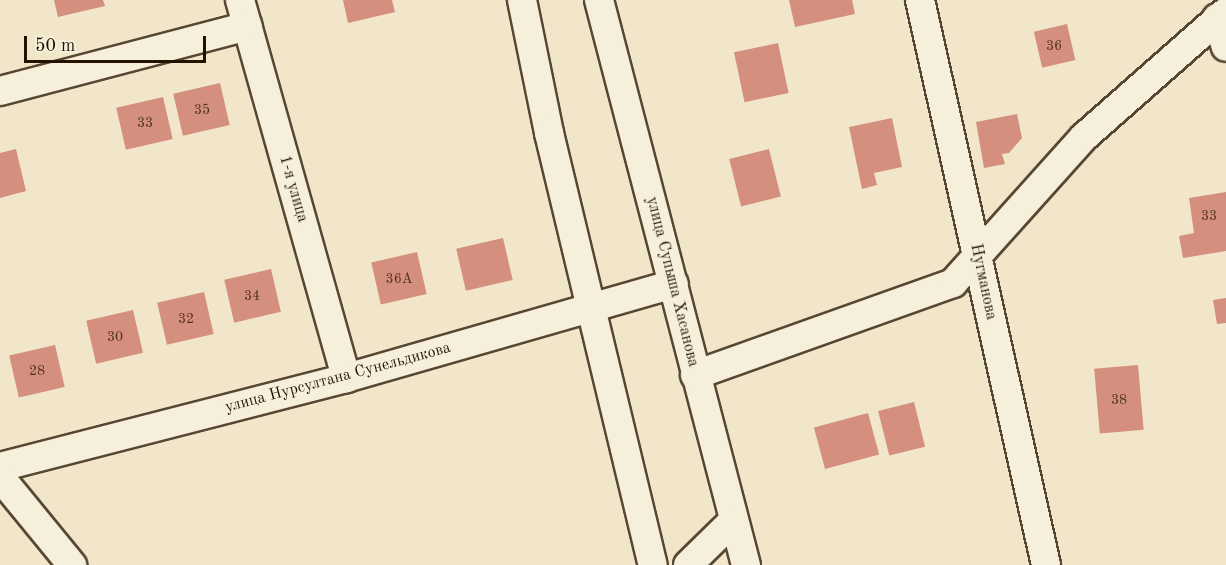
<!DOCTYPE html>
<meta charset="utf-8">
<style>
body{margin:0}
#map{position:relative;width:1226px;height:565px;overflow:hidden;background:#f1e6c9;font-family:"Old Standard TT",serif}
div>[style]{position:absolute}
.building>*{inset:0;background:#d48f7e;transform-origin:0 0}
.roads{filter:drop-shadow(2px 0 #574732) drop-shadow(-2px 0 #574732) drop-shadow(0 2px #574732) drop-shadow(0 -2px #574732)}
.minor>*{height:28px;margin:-14px;padding:0 14px;transform-origin:14px;border-radius:14px;background:#f6efdc}
span{translate:-50% -50%;white-space:nowrap;text-align:center;line-height:1.15;-webkit-text-stroke:6px #f6efdc;paint-order:stroke}
.number-label{font-size:14px;color:#503120}
.number-label span{-webkit-text-stroke-width:0}
.street-label{font-size:16px;color:#241200}
.scale{position:absolute;left:24px;top:36px;width:182px;height:27px;box-sizing:border-box;border:3px solid #241200;border-top:0;padding-left:8px;font-size:18px;line-height:21px;white-space:nowrap;color:#241200;-webkit-text-stroke:4px #f6efdc;paint-order:stroke}
</style>
<div id="map">
<div class="building">
<i style="clip-path:polygon(54px 0,103px 0,105px 6px,58px 17px)"></i>
<i style="clip-path:polygon(343px 0,392px 0,395px 12px,348px 23px)"></i>
<i style="clip-path:polygon(789px 0,852px 0,855px 14px,795px 27px)"></i>
<i style="left:1067px;top:24px;width:37px;height:34px;rotate:77deg"></i>
<i style="left:778px;top:43px;width:51px;height:45px;rotate:78deg"></i>
<i style="left:220px;top:83px;width:43px;height:48px;rotate:77deg"></i>
<i style="left:163px;top:97px;width:43px;height:48px;rotate:77deg"></i>
<i style="clip-path:polygon(1017px 114px,1022px 138px,1009px 153px,1002px 154px,1005px 164px,984px 168px,976px 122px)"></i>
<i style="clip-path:polygon(892px 118px,902px 167px,874px 173px,877px 185px,862px 189px,849px 127px)"></i>
<i style="clip-path:polygon(16px 149px,26px 191px,0 198px,0 153px)"></i>
<i style="left:769px;top:149px;width:49px;height:41px;rotate:76deg"></i>
<i style="clip-path:polygon(1226px 192px,1226px 251px,1183px 258px,1179px 236px,1194px 233px,1189px 198px)"></i>
<i style="left:503px;top:238px;width:43px;height:48px;rotate:77deg"></i>
<i style="left:417px;top:252px;width:43px;height:47px;rotate:77deg"></i>
<i style="left:271px;top:269px;width:44px;height:48px;rotate:77deg"></i>
<i style="left:204px;top:292px;width:43px;height:48px;rotate:77deg"></i>
<i style="clip-path:polygon(1226px 298px,1226px 323px,1217px 324px,1213px 300px)"></i>
<i style="left:133px;top:310px;width:44px;height:48px;rotate:77deg"></i>
<i style="left:55px;top:345px;width:43px;height:47px;rotate:77deg"></i>
<i style="left:1138px;top:365px;width:65px;height:44px;rotate:85deg"></i>
<i style="left:914px;top:402px;width:46px;height:37px;rotate:76deg"></i>
<i style="left:868px;top:413px;width:43px;height:56px;rotate:75deg"></i>
</div>
<div class="roads">
<div class="minor">
<i style="left:240px;top:0;width:393px;rotate:74.3deg"></i>
<i style="left:522px;top:0;width:136px;rotate:78.5deg"></i>
<i style="left:549px;top:133px;width:444px;rotate:76.5deg"></i>
<i style="left:599px;top:0;width:584px;rotate:75.42deg"></i>
<i style="left:920px;top:0;width:579px;rotate:77.43deg"></i>
<i style="left:1217px;top:18px;width:30px;rotate:73deg"></i>
<i style="left:0;top:91px;width:256px;rotate:-14.7deg"></i>
<i style="left:695px;top:375px;width:274px;rotate:-19.6deg"></i>
<i style="left:953px;top:283px;width:196px;rotate:-48.1deg"></i>
<i style="left:1084px;top:137px;width:189px;rotate:-41.4deg"></i>
<i style="left:0;top:467px;width:357px;rotate:-14.4deg"></i>
<i style="left:346px;top:378px;width:341px;rotate:-16deg"></i>
<i style="left:0;top:477px;width:114px;rotate:50.7deg"></i>
<i style="left:688px;top:565px;width:64px;rotate:-44.4deg"></i>
</div>
</div>
<div class="number-label">
<span style="left:1054px;top:46px">36</span>
<span style="left:202px;top:110px">35</span>
<span style="left:145px;top:123px">33</span>
<span style="left:1209px;top:216px">33</span>
<span style="left:399px;top:279px">36А</span>
<span style="left:252px;top:296px">34</span>
<span style="left:186px;top:319px">32</span>
<span style="left:115px;top:337px">30</span>
<span style="left:37px;top:371px">28</span>
<span style="left:1119px;top:400px">38</span>
</div>
<div class="street-label">
<span style="left:293px;top:189px;rotate:74deg">1-я улица</span>
<span style="left:672px;top:282px;rotate:76deg">улица Супыша Хасанова</span>
<span style="left:983px;top:282px;rotate:78deg">Нугманова</span>
<span style="left:338px;top:378px;rotate:-15deg">улица Нурсултана Сунельдикова</span>
</div>
<div class="scale">50 m</div>
</div>
